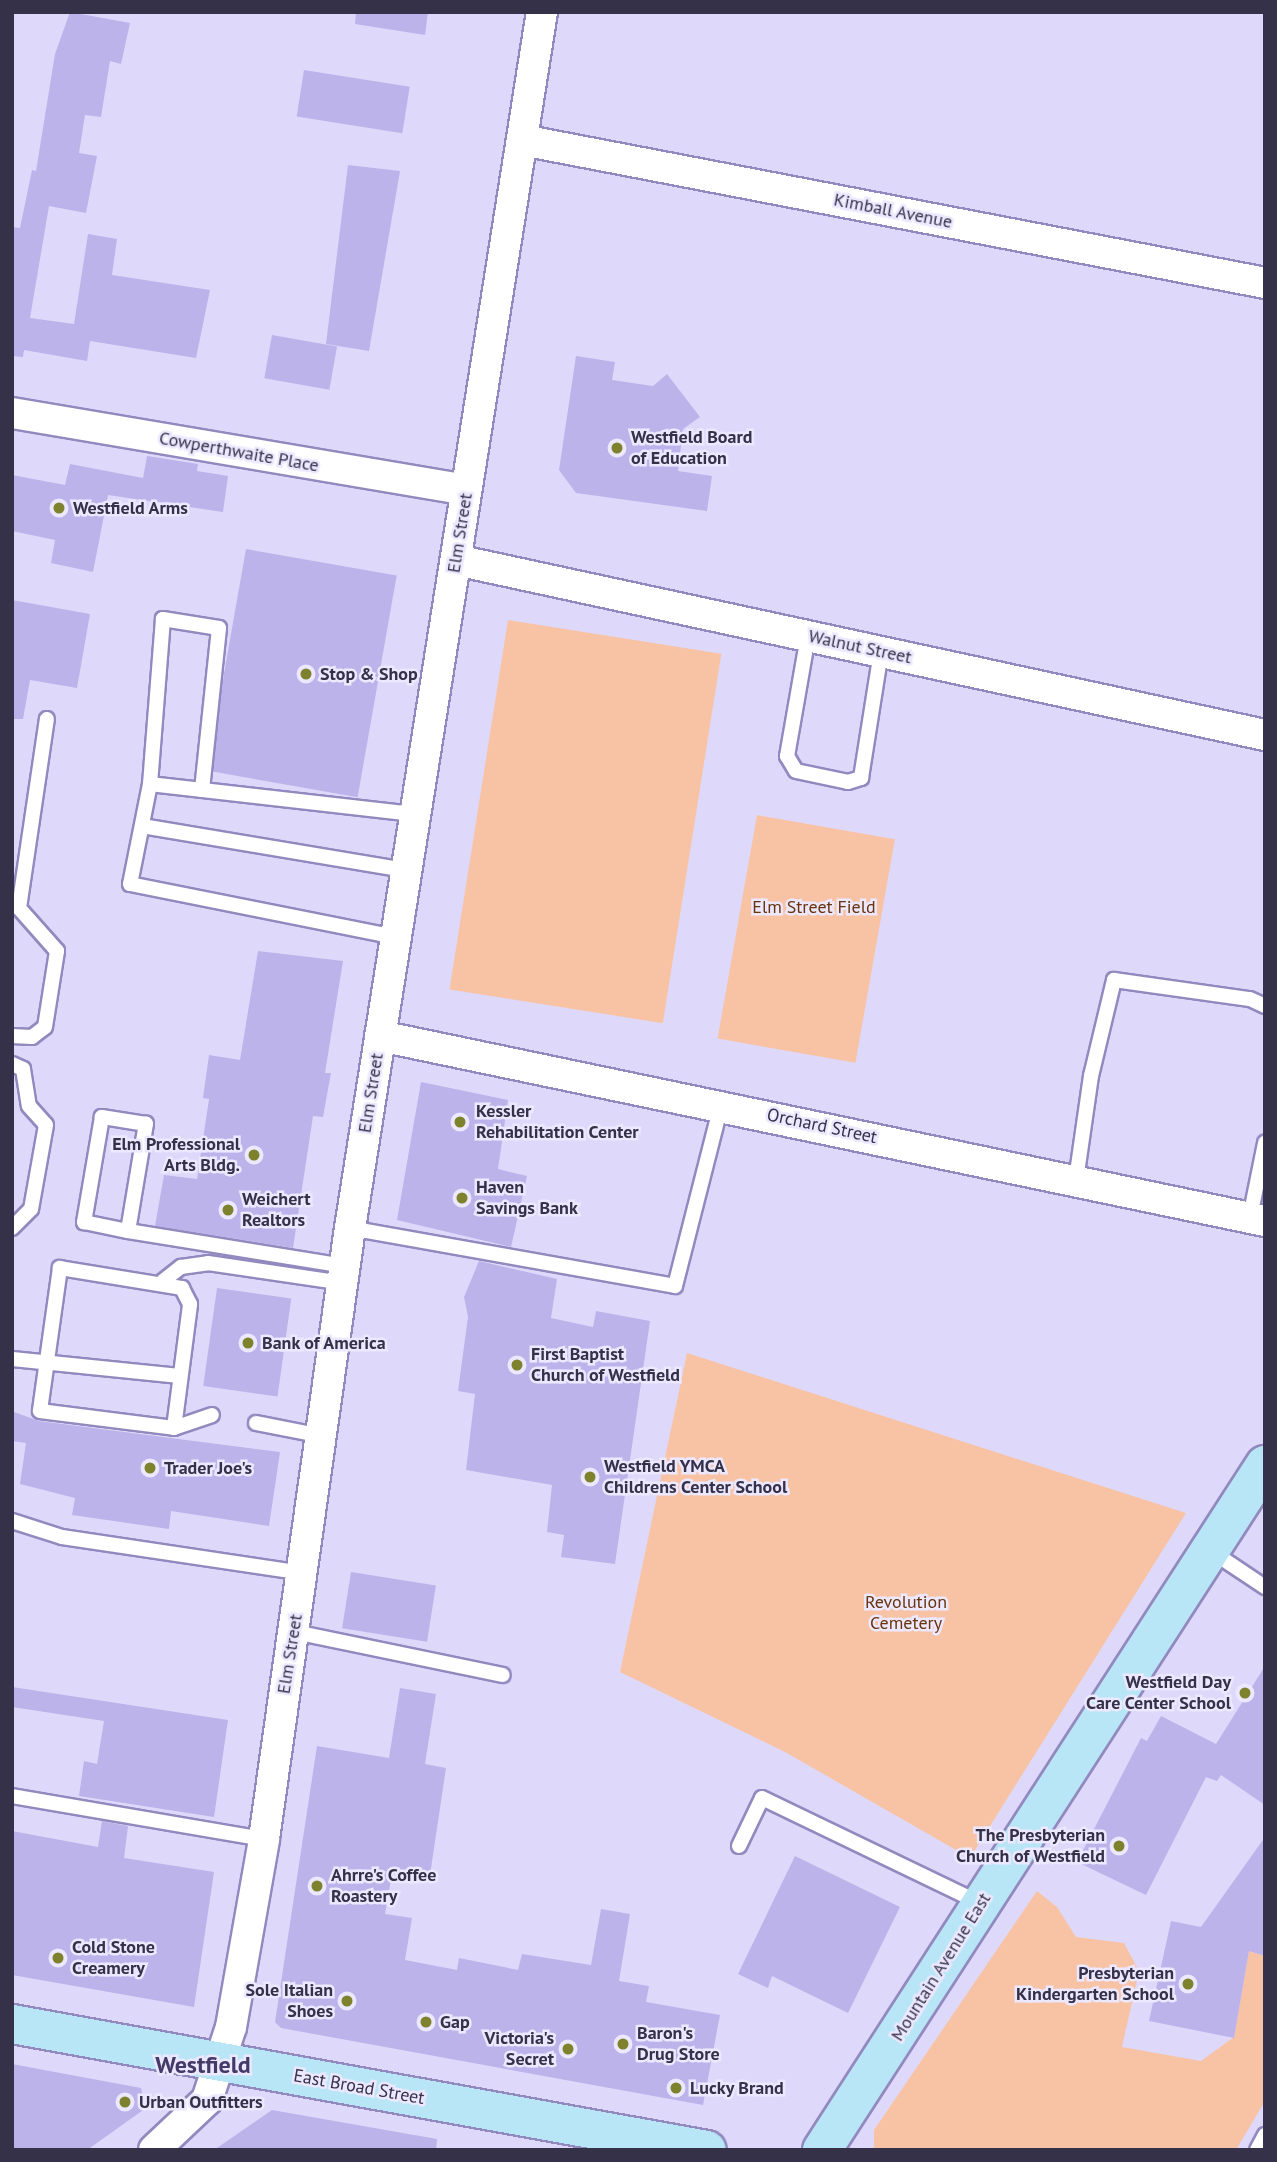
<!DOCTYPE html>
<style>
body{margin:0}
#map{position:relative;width:1277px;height:2162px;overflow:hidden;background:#ded9fb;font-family:"PT Sans",sans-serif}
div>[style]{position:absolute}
.green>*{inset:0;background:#f8c3a4;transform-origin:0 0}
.building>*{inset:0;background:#bcb3ea;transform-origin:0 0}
.roads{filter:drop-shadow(2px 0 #9289be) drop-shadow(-2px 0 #9289be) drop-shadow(0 2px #9289be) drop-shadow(0 -2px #9289be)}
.lane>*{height:14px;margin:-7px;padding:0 7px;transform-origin:7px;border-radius:7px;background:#fff}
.street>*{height:30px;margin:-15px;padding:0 15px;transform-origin:15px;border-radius:15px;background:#fff}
.secondary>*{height:38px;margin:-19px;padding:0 19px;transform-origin:19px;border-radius:19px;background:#b9e6f7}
.dots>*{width:19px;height:19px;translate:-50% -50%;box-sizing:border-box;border:4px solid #ebe8ff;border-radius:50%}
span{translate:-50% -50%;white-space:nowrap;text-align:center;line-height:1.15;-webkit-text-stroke:5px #ebe8ff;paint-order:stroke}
.street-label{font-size:18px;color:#353148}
.poi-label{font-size:18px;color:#353148;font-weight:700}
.left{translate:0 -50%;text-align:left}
.right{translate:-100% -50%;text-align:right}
.park-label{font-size:18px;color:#6a3308}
.district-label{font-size:24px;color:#443a68;font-weight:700}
.frame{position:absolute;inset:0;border:14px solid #353148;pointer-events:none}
</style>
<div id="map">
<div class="green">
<i style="left:508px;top:620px;width:216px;height:374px;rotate:9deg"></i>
<i style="left:757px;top:815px;width:140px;height:227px;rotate:10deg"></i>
<i style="clip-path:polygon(687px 1353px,1186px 1513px,970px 1858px,785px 1752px,620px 1672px)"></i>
<i style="clip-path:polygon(1037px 1891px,1057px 1907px,1076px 1937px,1124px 1943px,1139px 1971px,1122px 2047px,1201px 2061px,1234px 2037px,1249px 1951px,1265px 1956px,1265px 2101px,1236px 2150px,874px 2150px,874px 2130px)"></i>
</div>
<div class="building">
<i style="clip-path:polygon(70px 12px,130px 23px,121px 64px,110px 61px,101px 117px,85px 115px,79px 153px,97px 156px,86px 213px,49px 206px,30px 318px,74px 324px,88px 234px,117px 239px,112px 275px,210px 290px,196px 358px,90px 341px,87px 361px,24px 350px,23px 357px,12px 356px,12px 227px,20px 228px,32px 170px,36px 171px,55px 54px)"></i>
<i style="clip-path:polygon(356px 12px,428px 12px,425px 35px,355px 24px)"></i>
<i style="left:304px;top:70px;width:107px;height:47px;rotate:9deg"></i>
<i style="clip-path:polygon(348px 165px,400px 171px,369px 351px,326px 344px)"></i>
<i style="left:272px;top:335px;width:66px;height:44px;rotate:10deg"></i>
<i style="clip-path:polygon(576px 356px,615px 362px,612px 380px,653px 386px,667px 374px,700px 417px,683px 429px,678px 471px,712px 476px,707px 511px,576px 493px,559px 470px)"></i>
<i style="clip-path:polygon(147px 456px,198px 464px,197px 471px,228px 476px,223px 512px,108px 495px,93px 572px,51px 563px,55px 540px,12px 531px,12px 475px,65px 485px,70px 464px,143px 478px)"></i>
<i style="left:246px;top:549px;width:153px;height:225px;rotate:10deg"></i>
<i style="clip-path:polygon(12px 600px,90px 614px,77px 688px,30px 680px,23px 719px,12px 719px)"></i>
<i style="clip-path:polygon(258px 951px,343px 961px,325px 1073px,331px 1073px,323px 1117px,313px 1116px,293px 1248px,155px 1226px,164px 1175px,197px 1179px,209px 1099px,203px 1098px,209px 1055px,240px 1060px)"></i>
<i style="clip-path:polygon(421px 1082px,508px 1100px,498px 1169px,527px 1176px,511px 1247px,397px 1220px)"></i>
<i style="clip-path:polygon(479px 1261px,557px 1279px,551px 1318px,593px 1327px,596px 1311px,650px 1321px,615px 1564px,561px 1557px,564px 1535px,547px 1532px,552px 1485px,466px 1470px,475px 1394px,458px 1391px,468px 1317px,464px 1297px)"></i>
<i style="left:217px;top:1288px;width:75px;height:99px;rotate:8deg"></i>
<i style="clip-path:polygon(14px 1412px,39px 1421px,280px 1452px,269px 1526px,171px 1511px,169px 1529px,72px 1515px,75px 1498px,20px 1484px,26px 1443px,12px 1441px)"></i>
<i style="left:351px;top:1572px;width:86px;height:57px;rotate:9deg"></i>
<i style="clip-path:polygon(1265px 1666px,1265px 1805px,1221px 1775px,1217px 1781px,1206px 1777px,1146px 1895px,1077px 1862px,1141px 1738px,1147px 1741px,1161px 1716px,1216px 1744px)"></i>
<i style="clip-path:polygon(12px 1687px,228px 1720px,214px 1817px,79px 1796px,84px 1761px,97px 1764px,104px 1721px,12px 1707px)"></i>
<i style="clip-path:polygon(400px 1688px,436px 1694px,425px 1764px,446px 1768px,430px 1875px,393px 1868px,385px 1914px,412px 1918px,405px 1960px,457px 1970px,459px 1958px,518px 1970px,522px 1954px,591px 1965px,601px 1909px,630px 1914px,619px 1981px,649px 1986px,646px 2002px,720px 2015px,703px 2105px,281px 2028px,275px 2022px,317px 1746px,389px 1758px)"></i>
<i style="clip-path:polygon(102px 1821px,128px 1826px,124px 1858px,214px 1872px,194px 2007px,12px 1975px,12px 1831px,98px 1847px)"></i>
<i style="clip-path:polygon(1265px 1837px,1265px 1956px,1249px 1951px,1234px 2038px,1149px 2021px,1171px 1921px,1201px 1927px)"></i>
<i style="clip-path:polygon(795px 1856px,900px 1907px,848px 2013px,772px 1976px,768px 1988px,738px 1974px)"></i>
<i style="clip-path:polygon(12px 2064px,141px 2088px,146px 2108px,87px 2150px,12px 2150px)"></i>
<i style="clip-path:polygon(272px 2110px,437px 2139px,436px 2150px,214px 2150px)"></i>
</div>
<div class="roads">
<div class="lane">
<i style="left:808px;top:636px;width:122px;rotate:99.9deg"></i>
<i style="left:787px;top:756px;width:17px;rotate:59deg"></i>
<i style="left:796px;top:771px;width:53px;rotate:11.9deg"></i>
<i style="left:848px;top:782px;width:14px;rotate:-17deg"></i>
<i style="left:861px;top:778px;width:128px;rotate:-81deg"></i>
<i style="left:150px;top:784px;width:267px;rotate:6.5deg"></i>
<i style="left:202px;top:790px;width:163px;rotate:-84deg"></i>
<i style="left:219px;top:628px;width:57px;rotate:-170.9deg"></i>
<i style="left:163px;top:619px;width:166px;rotate:94.5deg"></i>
<i style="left:150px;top:784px;width:102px;rotate:101.3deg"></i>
<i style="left:130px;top:884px;width:270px;rotate:11.3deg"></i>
<i style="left:142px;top:826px;width:268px;rotate:9.5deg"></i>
<i style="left:12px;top:1036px;width:20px;rotate:3deg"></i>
<i style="left:32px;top:1037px;width:16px;rotate:-38deg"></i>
<i style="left:45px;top:1027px;width:77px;rotate:-81deg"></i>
<i style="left:57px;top:951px;width:57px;rotate:-131.5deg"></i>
<i style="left:19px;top:908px;width:191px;rotate:-81.6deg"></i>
<i style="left:12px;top:1064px;width:12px;rotate:24deg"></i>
<i style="left:23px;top:1069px;width:37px;rotate:81deg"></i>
<i style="left:29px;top:1106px;width:25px;rotate:48deg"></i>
<i style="left:46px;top:1125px;width:85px;rotate:100.1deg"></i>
<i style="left:31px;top:1209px;width:27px;rotate:135deg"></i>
<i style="left:1076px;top:1180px;width:105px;rotate:-81.8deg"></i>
<i style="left:1091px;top:1076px;width:99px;rotate:-76.5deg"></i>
<i style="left:1114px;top:980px;width:137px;rotate:8deg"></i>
<i style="left:1250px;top:999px;width:17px;rotate:25deg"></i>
<i style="left:1250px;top:1217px;width:76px;rotate:-78.5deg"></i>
<i style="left:350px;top:1228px;width:330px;rotate:10.1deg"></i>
<i style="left:675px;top:1286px;width:187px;rotate:-75.7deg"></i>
<i style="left:128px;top:1231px;width:109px;rotate:-80.5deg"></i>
<i style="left:146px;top:1124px;width:45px;rotate:-171deg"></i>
<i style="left:102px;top:1117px;width:107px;rotate:99.7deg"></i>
<i style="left:84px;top:1222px;width:45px;rotate:11.6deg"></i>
<i style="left:128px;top:1231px;width:220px;rotate:9.2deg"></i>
<i style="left:163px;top:1281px;width:23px;rotate:-38deg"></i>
<i style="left:181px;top:1267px;width:27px;rotate:-8deg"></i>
<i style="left:208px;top:1263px;width:136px;rotate:8.4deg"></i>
<i style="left:12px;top:1359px;width:169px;rotate:5.8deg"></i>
<i style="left:256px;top:1423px;width:67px;rotate:11.1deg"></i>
<i style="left:174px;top:1428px;width:125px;rotate:-82.6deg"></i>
<i style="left:190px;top:1304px;width:18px;rotate:-117deg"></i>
<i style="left:182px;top:1288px;width:124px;rotate:-170.7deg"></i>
<i style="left:60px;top:1268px;width:144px;rotate:98deg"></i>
<i style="left:40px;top:1411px;width:135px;rotate:7.2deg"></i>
<i style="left:174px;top:1428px;width:40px;rotate:-18.9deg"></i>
<i style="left:12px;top:1521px;width:52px;rotate:17.7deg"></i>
<i style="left:62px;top:1537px;width:243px;rotate:8.5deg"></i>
<i style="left:1211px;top:1551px;width:65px;rotate:33.7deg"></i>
<i style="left:295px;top:1632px;width:212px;rotate:11.7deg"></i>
<i style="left:12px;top:1796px;width:256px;rotate:9.7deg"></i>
<i style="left:739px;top:1846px;width:53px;rotate:-64.4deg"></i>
<i style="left:762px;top:1798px;width:242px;rotate:25.7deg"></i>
<i style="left:1257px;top:2150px;width:17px;rotate:-62deg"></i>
</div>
<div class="street">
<i style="left:522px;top:140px;width:757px;rotate:10.89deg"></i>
<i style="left:12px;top:413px;width:460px;rotate:9.6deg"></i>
<i style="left:456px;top:560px;width:828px;rotate:12.21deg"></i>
<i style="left:380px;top:1036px;width:904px;rotate:11.81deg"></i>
<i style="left:154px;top:2150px;width:73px;rotate:-43.3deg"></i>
<i style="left:207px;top:2100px;width:77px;rotate:-71.8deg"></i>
<i style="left:231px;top:2027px;width:191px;rotate:-80deg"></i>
<i style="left:264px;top:1839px;width:617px;rotate:-81.99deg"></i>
<i style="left:350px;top:1228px;width:1231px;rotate:-81.03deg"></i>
</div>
<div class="secondary">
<i style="left:12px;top:2024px;width:706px;rotate:10.28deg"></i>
<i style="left:822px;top:2150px;width:816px;rotate:-57.11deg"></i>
</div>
</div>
<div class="dots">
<i style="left:617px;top:448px;background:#7e822c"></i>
<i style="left:59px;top:508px;background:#7e822c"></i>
<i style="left:306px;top:674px;background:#7e822c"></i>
<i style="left:460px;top:1122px;background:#7e822c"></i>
<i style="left:254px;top:1155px;background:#7e822c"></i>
<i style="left:462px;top:1198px;background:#7e822c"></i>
<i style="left:228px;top:1210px;background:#7e822c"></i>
<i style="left:248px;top:1343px;background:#7e822c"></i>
<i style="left:517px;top:1365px;background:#7e822c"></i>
<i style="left:150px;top:1468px;background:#7e822c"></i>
<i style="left:590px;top:1477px;background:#7e822c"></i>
<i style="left:1245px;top:1693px;background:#7e822c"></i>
<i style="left:1119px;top:1846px;background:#7e822c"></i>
<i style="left:317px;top:1886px;background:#7e822c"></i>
<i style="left:58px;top:1958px;background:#7e822c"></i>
<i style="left:1188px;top:1984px;background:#7e822c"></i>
<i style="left:347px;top:2001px;background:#7e822c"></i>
<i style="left:426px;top:2022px;background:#7e822c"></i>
<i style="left:623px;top:2044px;background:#7e822c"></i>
<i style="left:568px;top:2049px;background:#7e822c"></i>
<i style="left:676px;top:2088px;background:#7e822c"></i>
<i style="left:125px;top:2102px;background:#7e822c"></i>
</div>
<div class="street-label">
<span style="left:893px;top:211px;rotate:11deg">Kimball Avenue</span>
<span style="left:239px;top:452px;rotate:10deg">Cowperthwaite Place</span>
<span style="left:460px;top:533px;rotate:-81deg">Elm Street</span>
<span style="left:860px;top:647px;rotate:12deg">Walnut Street</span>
<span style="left:371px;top:1093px;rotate:-81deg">Elm Street</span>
<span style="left:822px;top:1126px;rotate:12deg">Orchard Street</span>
<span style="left:290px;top:1654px;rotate:-81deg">Elm Street</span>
<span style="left:941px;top:1967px;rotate:-58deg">Mountain Avenue East</span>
<span style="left:359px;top:2087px;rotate:10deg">East Broad Street</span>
</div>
<div class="poi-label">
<span class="left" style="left:631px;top:448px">Westfield Board<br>of Education</span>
<span class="left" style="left:73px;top:508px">Westfield Arms</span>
<span class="left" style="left:320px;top:674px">Stop &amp; Shop</span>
<span class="left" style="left:476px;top:1122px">Kessler<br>Rehabilitation Center</span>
<span class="right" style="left:240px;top:1155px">Elm Professional<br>Arts Bldg.</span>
<span class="left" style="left:476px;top:1198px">Haven<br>Savings Bank</span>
<span class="left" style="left:242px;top:1210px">Weichert<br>Realtors</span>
<span class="left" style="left:262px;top:1343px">Bank of America</span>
<span class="left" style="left:531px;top:1365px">First Baptist<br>Church of Westfield</span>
<span class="left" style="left:604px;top:1477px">Westfield YMCA<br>Childrens Center School</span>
<span class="left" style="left:164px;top:1468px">Trader Joe's</span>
<span class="right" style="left:1231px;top:1693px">Westfield Day<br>Care Center School</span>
<span class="right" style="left:1105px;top:1846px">The Presbyterian<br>Church of Westfield</span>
<span class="left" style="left:331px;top:1886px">Ahrre's Coffee<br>Roastery</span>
<span class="left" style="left:72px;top:1958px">Cold Stone<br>Creamery</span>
<span class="right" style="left:1174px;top:1984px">Presbyterian<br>Kindergarten School</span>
<span class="right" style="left:333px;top:2001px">Sole Italian<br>Shoes</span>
<span class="left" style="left:440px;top:2022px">Gap</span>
<span class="left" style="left:637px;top:2044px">Baron's<br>Drug Store</span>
<span class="right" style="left:554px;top:2049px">Victoria's<br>Secret</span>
<span class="left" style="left:690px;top:2088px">Lucky Brand</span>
<span class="left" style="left:139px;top:2102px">Urban Outfitters</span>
</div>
<div class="park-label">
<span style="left:814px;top:907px">Elm Street Field</span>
<span style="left:906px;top:1613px">Revolution<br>Cemetery</span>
</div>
<div class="district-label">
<span style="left:203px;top:2065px">Westfield</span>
</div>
<div class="frame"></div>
</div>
